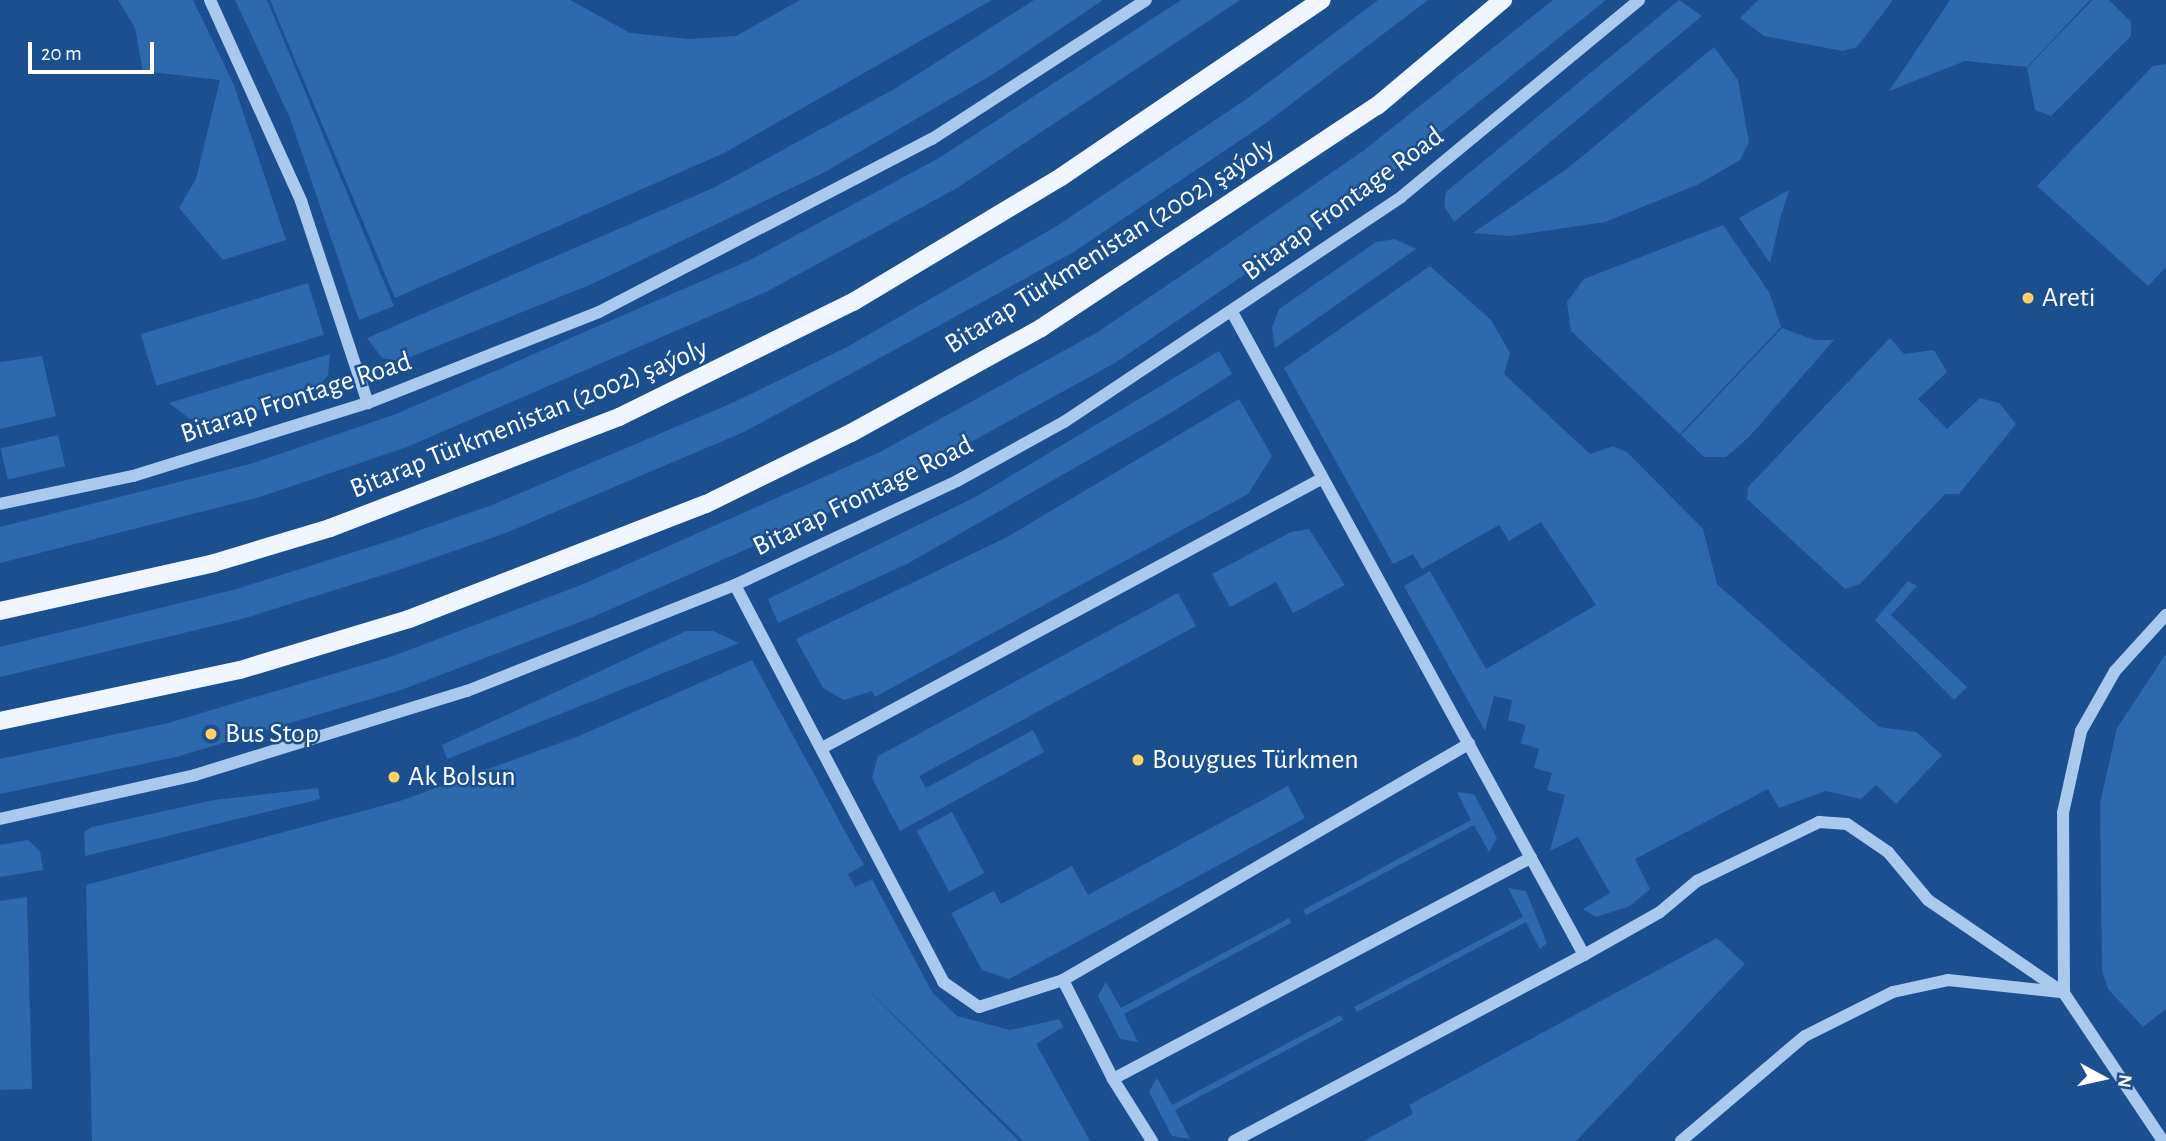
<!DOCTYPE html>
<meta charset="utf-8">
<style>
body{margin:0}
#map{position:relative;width:2166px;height:1141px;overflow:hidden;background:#1b4f8f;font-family:"Alegreya Sans",sans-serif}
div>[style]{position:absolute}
.green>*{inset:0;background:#2e69ad;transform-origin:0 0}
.minor>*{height:12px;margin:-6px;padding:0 6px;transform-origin:6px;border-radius:6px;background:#a9c9ee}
.major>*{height:18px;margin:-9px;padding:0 9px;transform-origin:9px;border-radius:9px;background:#f0f6ff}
.dots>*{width:19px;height:19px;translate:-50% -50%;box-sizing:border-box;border:4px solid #1b4f8f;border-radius:50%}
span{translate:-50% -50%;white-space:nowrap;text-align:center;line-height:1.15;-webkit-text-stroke:5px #1b4f8f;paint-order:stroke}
.street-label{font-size:28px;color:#fff}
.poi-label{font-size:28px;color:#fff}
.left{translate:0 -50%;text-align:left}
.north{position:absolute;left:2068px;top:1043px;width:70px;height:70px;-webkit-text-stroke:5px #1b4f8f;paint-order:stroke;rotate:98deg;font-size:19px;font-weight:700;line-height:28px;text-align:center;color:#fff}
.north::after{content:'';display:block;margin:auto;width:24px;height:32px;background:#fff;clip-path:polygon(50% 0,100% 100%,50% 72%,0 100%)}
.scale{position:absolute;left:28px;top:42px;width:126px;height:32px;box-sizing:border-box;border:4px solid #fff;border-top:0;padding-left:9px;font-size:21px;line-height:24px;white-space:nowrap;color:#fff;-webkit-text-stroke:5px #1b4f8f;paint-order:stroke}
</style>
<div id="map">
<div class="green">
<i style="clip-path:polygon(118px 0,193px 0,234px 85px,286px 240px,223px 260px,179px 208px,196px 179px,220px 80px,143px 71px,135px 28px)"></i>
<i style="clip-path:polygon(235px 0,267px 0,394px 306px,359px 320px,290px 118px)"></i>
<i style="clip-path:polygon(270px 0,570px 0,630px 33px,689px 39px,736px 36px,800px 0,992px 0,724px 153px,395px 298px)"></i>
<i style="clip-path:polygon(1034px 0,1103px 0,995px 73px,825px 172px,592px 284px,400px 361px,382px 358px,367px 338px,713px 188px,896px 88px)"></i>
<i style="clip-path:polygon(1181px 0,1240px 0,957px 188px,766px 292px,407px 447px,260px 497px,0 563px,0 527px,250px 464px,396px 414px,750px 260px,939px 158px)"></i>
<i style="clip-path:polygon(1378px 0,1428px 0,1266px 123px,1072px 253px,744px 432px,503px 534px,402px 569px,242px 619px,0 677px,0 647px,233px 590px,392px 540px,492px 505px,732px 403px,847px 347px,1055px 227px,1248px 98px)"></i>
<i style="clip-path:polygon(1553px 0,1606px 0,1383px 179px,1225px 288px,1115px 363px,896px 483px,593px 617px,401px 690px,176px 757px,0 794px,0 759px,168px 723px,390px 657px,581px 585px,880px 452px,1096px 333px,1206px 259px,1363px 151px)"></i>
<i style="clip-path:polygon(1679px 0,1702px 16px,1454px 222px,1444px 206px,1446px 192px)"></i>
<i style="clip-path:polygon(1758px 0,1893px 0,1857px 47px,1843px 51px,1764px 36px,1740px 18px)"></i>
<i style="clip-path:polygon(1950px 0,2090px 0,2027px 67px,1965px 61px,1889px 91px)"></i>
<i style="clip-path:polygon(2092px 0,2109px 0,2131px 22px,2131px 36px,2051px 116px,2035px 110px,2027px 68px)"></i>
<i style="clip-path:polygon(1714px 47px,1738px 80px,1749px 142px,1740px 160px,1697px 185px,1605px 222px,1510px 236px,1473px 233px,1568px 168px)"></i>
<i style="clip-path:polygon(2166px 64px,2166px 267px,2148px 286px,2037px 186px,2153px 66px)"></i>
<i style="clip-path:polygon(1789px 190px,1780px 219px,1770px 263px,1739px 218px)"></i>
<i style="clip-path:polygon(1723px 225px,1769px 292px,1781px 327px,1680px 434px,1571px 331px,1567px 302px,1584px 279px)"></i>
<i style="clip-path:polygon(1395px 239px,1416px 249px,1275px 348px,1272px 328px,1279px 309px,1376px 242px)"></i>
<i style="clip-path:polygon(1430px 266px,1491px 320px,1510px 353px,1504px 374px,1590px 454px,1613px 446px,1627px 452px,1703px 529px,1717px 584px,1879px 727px,1916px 732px,1942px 755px,1896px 804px,1876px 785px,1861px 799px,1826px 791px,1779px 808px,1768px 789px,1635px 859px,1650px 889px,1630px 906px,1596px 917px,1583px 909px,1610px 893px,1578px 837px,1550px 851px,1565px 795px,1547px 790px,1552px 773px,1534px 768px,1539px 749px,1521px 743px,1526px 725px,1508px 720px,1512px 700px,1494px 696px,1485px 731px,1404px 586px,1430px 571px,1486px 669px,1596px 605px,1541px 522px,1509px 541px,1499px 525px,1422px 569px,1413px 554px,1393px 564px,1284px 368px)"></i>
<i style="left:308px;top:283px;width:54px;height:175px;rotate:73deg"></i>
<i style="clip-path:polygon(1782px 328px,1814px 340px,1834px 340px,1749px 437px,1726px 457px,1704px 457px,1681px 435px)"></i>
<i style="clip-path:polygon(1890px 338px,1904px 354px,1934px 350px,1947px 372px,1918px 399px,1947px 429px,1980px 398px,1999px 403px,2016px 424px,1959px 494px,1945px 494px,1860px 584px,1845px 589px,1747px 499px,1748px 487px)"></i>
<i style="clip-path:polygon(1219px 351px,1232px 374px,1169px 414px,907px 564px,778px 623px,768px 599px,977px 496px)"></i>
<i style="clip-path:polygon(330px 354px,328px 375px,313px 393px,216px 423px,190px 419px,169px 403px)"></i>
<i style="clip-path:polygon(42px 356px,56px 416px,0 429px,0 362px)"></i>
<i style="clip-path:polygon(1239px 399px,1272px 456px,1248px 494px,875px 697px,872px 691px,844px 700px,823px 688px,796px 639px,1007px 537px)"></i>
<i style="left:58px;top:435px;width:32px;height:59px;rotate:77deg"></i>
<i style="clip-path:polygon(1309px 529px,1345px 585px,1293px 613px,1276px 582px,1230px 607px,1212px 574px,1291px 532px)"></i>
<i style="clip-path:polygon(1908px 581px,1917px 586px,1891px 615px,1967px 687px,1954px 700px,1875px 620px)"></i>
<i style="clip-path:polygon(1178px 593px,1196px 626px,919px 776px,926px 788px,1033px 730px,1044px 752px,900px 831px,872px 778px,878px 756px)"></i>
<i style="clip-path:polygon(686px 631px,713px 631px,739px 643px,447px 759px,442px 745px)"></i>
<i style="clip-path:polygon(2166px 654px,2166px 1009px,2143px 1027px,2108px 989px,2102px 971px,2100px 803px,2117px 728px)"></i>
<i style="clip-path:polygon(752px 660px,859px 857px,849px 863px,860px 857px,864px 865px,848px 874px,855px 887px,872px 879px,932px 992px,957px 1016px,1010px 1030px,1059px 1019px,1063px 1027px,1036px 1044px,1090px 1141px,1023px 1141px,852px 974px,1019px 1141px,92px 1141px,86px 885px,400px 801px,579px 736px)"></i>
<i style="clip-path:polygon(1288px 786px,1305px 818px,1009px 979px,982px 970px,951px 913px,994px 891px,1001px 904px,1072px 866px,1088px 895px)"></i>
<i style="clip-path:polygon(318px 788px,320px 799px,85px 856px,84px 832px,92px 827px,214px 800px)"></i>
<i style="clip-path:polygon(1457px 792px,1474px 794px,1497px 838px,1489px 852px,1474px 825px,1306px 915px,1303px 910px,1471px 820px)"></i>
<i style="left:952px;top:812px;width:69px;height:40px;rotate:62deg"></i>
<i style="clip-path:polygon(28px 840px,40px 851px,43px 870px,0 877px,0 845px)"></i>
<i style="clip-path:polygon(1508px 888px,1526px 891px,1547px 943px,1540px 949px,1526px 922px,1357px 1012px,1354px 1007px,1523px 917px)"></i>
<i style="clip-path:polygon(27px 897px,32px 1089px,0 1090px,0 901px)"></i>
<i style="clip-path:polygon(1289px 918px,1291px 923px,1124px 1014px,1138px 1042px,1120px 1039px,1098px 996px,1106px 982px,1121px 1008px)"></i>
<i style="clip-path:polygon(1717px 938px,1745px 964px,1576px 1141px,1364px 1141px,1413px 1114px,1409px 1105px)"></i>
<i style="clip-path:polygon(1340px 1015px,1343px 1020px,1175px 1110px,1190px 1139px,1172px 1136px,1149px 1092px,1157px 1078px,1172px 1105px)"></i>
</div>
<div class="minor">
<i style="left:210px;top:0;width:221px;rotate:65.6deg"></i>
<i style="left:301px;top:201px;width:213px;rotate:71.7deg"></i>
<i style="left:1232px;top:312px;width:733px;rotate:61.3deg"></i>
<i style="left:0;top:504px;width:136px;rotate:-11.9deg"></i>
<i style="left:133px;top:476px;width:246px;rotate:-17.3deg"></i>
<i style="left:368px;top:403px;width:248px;rotate:-21.5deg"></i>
<i style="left:599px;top:312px;width:375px;rotate:-27.5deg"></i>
<i style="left:932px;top:139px;width:255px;rotate:-33deg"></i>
<i style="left:735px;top:585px;width:448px;rotate:62.3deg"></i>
<i style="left:943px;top:982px;width:44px;rotate:34.8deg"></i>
<i style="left:979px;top:1007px;width:88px;rotate:-17.8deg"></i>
<i style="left:822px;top:748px;width:567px;rotate:-28.33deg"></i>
<i style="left:0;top:819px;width:200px;rotate:-12.7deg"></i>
<i style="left:195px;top:775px;width:285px;rotate:-17.2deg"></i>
<i style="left:467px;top:691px;width:288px;rotate:-21.6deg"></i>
<i style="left:735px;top:585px;width:245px;rotate:-25.1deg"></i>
<i style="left:957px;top:481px;width:122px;rotate:-28.9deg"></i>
<i style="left:1064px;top:422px;width:405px;rotate:-33.7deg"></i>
<i style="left:1401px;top:197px;width:309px;rotate:-39.6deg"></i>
<i style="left:1113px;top:1079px;width:473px;rotate:-27.9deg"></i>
<i style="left:1152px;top:1141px;width:73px;rotate:-122.2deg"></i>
<i style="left:1113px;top:1079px;width:111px;rotate:-116.8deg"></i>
<i style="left:1063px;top:980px;width:470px;rotate:-30.2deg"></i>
<i style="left:1234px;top:1141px;width:396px;rotate:-28deg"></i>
<i style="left:1584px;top:955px;width:87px;rotate:-29.5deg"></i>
<i style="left:1660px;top:912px;width:48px;rotate:-40deg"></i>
<i style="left:1697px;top:881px;width:136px;rotate:-25.8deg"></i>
<i style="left:1819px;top:822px;width:28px;rotate:4deg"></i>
<i style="left:1847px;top:824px;width:50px;rotate:34.3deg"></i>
<i style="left:1888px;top:852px;width:62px;rotate:50.2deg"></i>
<i style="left:1928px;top:900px;width:165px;rotate:34.4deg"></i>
<i style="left:1681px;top:1141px;width:162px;rotate:-40.3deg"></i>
<i style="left:1805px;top:1036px;width:98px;rotate:-26.6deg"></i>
<i style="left:1893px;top:992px;width:56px;rotate:-12.3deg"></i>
<i style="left:1948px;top:980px;width:113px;rotate:6.1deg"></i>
<i style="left:2163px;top:1141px;width:178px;rotate:-123.8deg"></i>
<i style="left:2064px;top:993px;width:180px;rotate:-90.3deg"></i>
<i style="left:2063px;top:813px;width:84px;rotate:-77.6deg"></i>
<i style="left:2081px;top:731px;width:69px;rotate:-60.5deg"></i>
<i style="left:2115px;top:671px;width:76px;rotate:-47.7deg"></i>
</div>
<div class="major">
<i style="left:0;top:611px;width:219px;rotate:-12.6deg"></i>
<i style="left:214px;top:563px;width:121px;rotate:-16.8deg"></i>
<i style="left:330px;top:528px;width:310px;rotate:-21deg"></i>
<i style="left:619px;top:417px;width:261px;rotate:-26.2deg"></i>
<i style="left:853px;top:302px;width:243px;rotate:-31deg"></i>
<i style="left:1061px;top:177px;width:315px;rotate:-34.2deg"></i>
<i style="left:0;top:721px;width:245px;rotate:-12deg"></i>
<i style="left:240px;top:670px;width:177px;rotate:-16.8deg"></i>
<i style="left:409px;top:619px;width:318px;rotate:-21.2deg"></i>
<i style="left:706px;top:504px;width:161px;rotate:-26.1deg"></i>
<i style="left:851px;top:433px;width:217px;rotate:-28.9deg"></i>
<i style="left:1041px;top:328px;width:403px;rotate:-33.5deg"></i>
<i style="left:1377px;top:106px;width:165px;rotate:-40.1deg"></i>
</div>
<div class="dots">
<i style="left:2028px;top:298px;background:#ffd166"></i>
<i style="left:211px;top:734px;background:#ffd166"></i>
<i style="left:1138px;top:760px;background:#ffd166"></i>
<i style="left:394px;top:777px;background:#ffd166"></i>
</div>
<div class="street-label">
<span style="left:1343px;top:204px;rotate:-36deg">Bitarap Frontage Road</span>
<span style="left:1110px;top:246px;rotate:-32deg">Bitarap Türkmenistan (2002) şaýoly</span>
<span style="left:296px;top:398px;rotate:-18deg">Bitarap Frontage Road</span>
<span style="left:529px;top:419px;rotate:-22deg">Bitarap Türkmenistan (2002) şaýoly</span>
<span style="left:863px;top:496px;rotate:-26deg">Bitarap Frontage Road</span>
</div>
<div class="poi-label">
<span class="left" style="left:2042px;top:298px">Areti</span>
<span class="left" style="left:225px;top:734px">Bus Stop</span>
<span class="left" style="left:1152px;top:760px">Bouygues Türkmen</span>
<span class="left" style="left:408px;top:777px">Ak Bolsun</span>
</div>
<div class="north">N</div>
<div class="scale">20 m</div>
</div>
